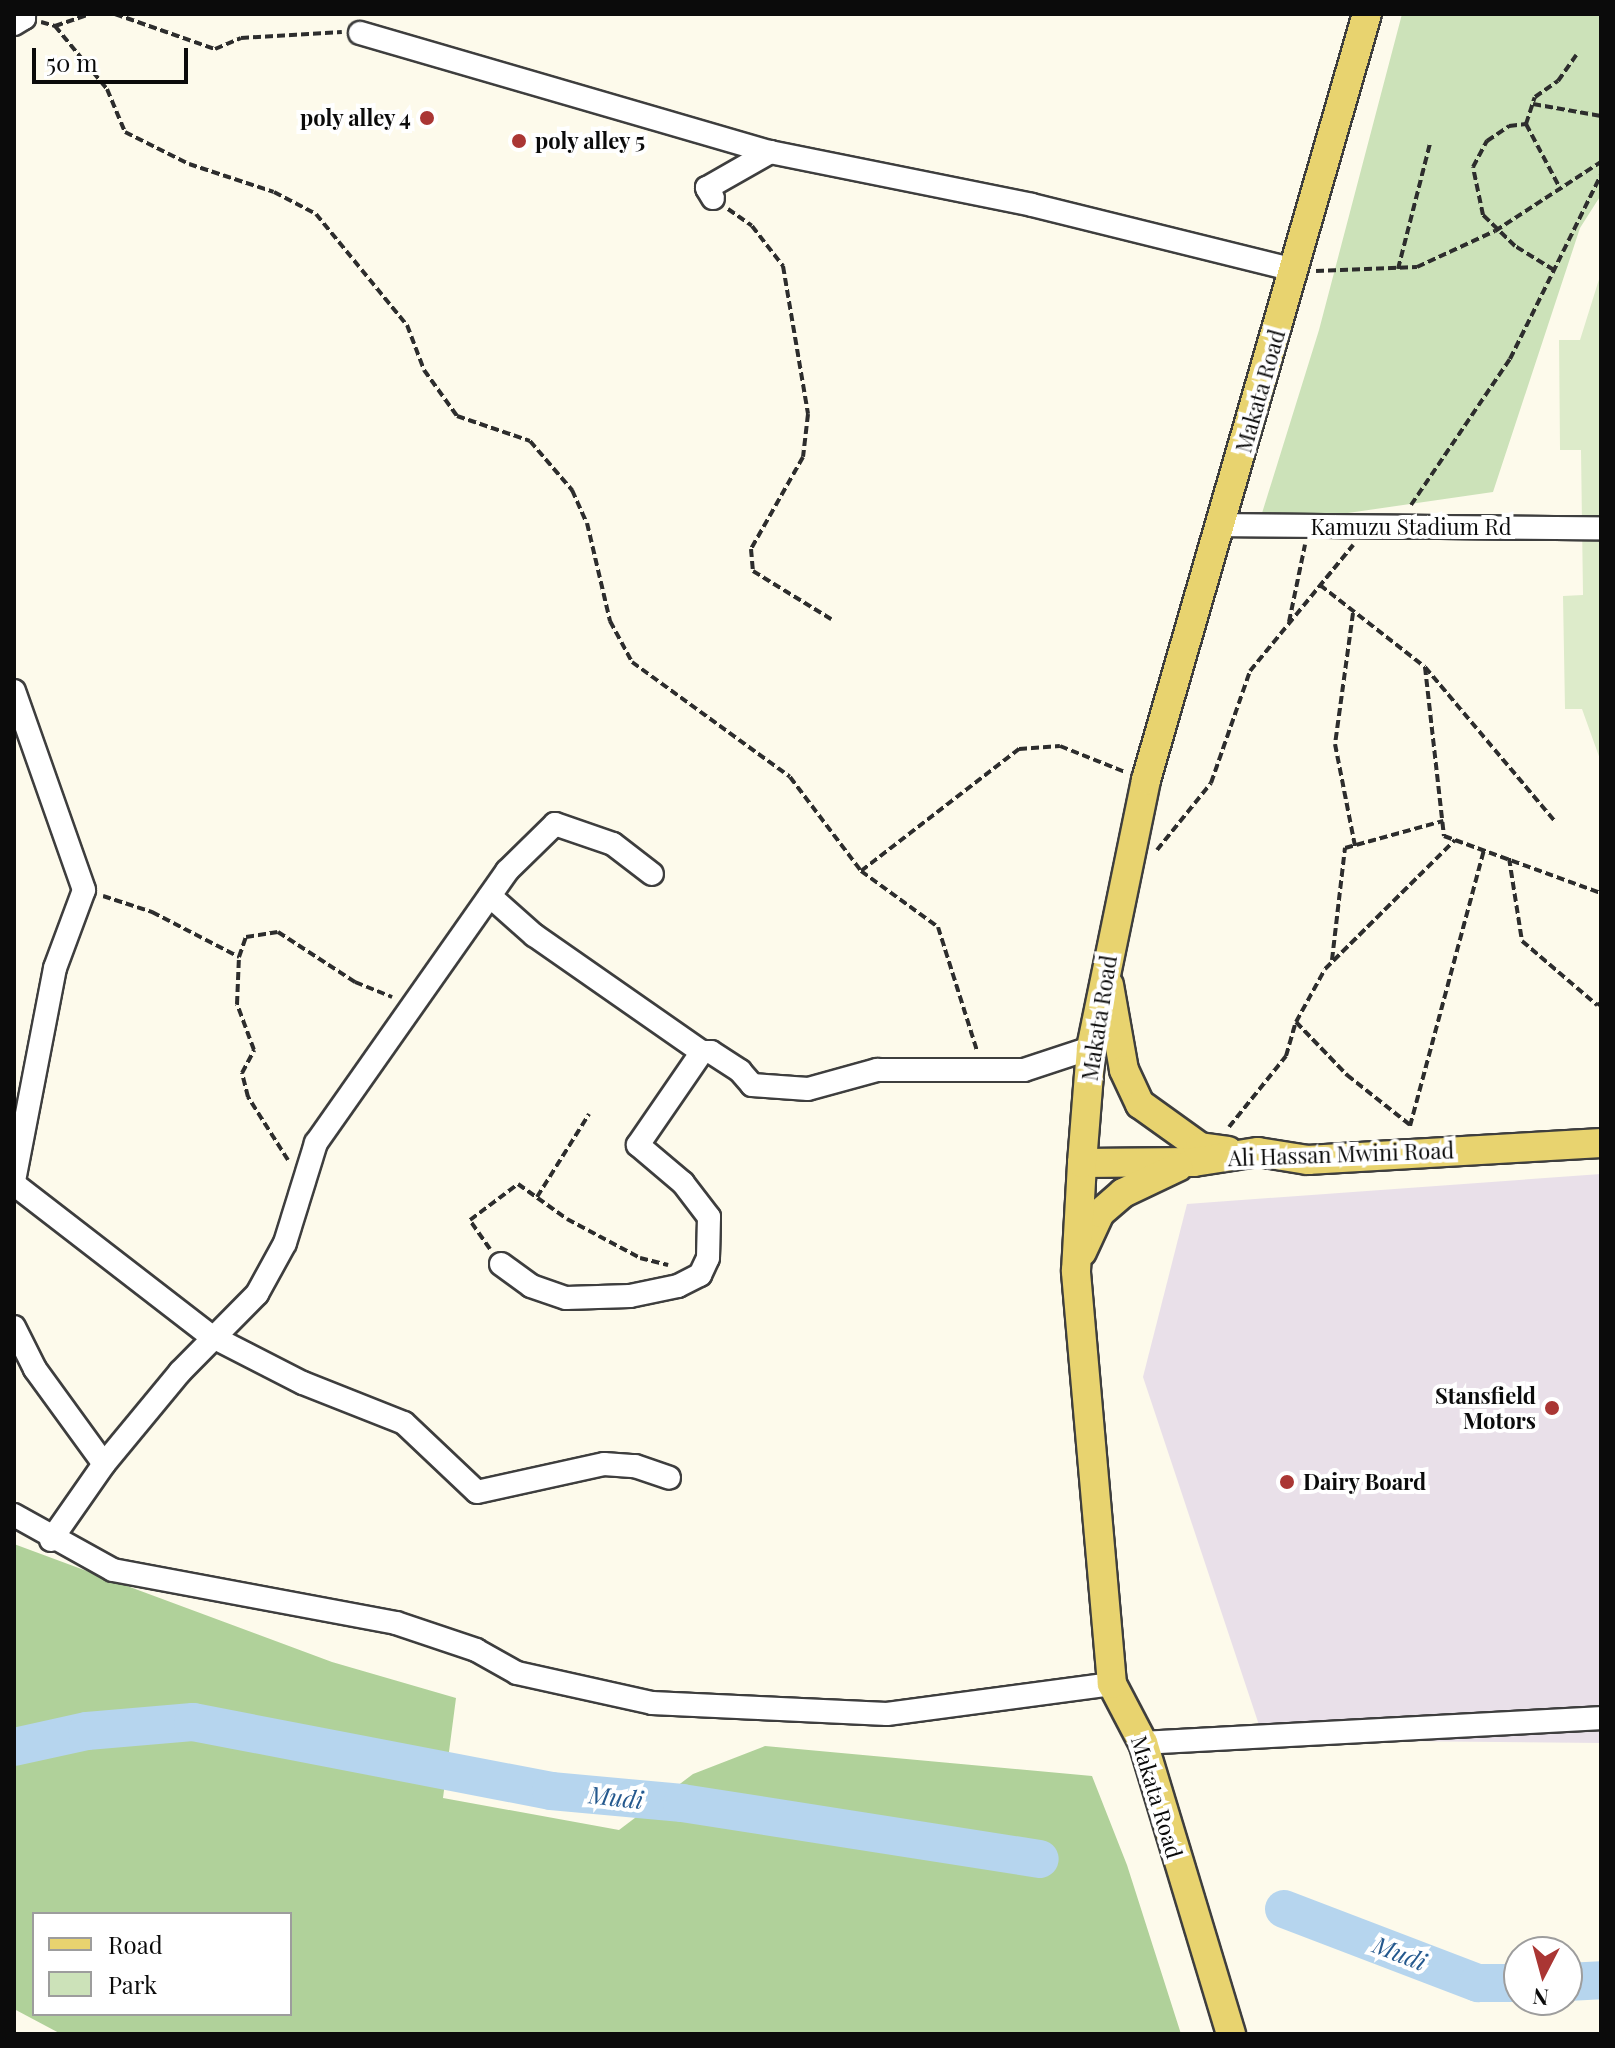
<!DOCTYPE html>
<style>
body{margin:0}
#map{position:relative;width:1615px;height:2048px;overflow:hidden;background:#fdfaeb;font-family:"Playfair Display",serif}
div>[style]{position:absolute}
.industrial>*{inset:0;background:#e9e0e9}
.green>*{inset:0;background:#cce2b9}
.forest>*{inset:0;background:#b0d19a}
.pitch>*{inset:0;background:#ddebca}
.river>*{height:38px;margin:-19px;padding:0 19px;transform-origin:19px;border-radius:19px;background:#b6d5ee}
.path>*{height:4px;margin-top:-2px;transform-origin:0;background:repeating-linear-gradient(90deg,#2d2d2d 0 8px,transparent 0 12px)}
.roads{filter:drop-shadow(2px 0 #3e3e3e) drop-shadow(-2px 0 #3e3e3e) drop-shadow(0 2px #3e3e3e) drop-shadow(0 -2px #3e3e3e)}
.minor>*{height:22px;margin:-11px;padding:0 11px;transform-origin:11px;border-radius:11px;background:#fff}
.major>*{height:28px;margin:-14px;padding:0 14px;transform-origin:14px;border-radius:14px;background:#e8d36f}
.dots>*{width:22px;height:22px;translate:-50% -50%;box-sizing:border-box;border:4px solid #fff;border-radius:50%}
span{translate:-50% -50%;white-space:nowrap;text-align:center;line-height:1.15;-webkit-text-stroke:8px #fff;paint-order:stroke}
.poi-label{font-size:22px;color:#0b0b0b;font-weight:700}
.right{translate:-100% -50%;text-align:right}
.left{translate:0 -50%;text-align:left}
.street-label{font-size:22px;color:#0b0b0b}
.water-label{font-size:24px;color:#24588d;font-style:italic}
.frame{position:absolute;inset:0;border:16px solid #0b0b0b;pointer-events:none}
.legend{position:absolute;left:32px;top:1912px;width:260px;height:104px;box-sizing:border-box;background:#fff;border:2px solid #9d9d9d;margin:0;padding:10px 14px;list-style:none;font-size:24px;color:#0b0b0b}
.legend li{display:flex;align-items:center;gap:16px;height:40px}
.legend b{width:40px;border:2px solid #9d9d9d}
.north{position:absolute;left:1503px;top:1936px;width:80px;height:80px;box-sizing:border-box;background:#fff;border:2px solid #9d9d9d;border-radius:50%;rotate:186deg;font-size:22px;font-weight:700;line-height:32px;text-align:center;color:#0b0b0b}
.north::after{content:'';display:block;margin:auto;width:28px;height:36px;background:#aa3634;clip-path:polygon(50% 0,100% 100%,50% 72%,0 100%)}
.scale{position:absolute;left:32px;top:48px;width:156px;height:36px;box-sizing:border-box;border:4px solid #0b0b0b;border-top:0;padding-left:10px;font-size:24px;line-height:28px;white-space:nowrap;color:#0b0b0b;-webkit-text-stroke:6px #fff;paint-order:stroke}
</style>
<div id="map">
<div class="industrial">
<i style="clip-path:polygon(1601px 1174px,1601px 1743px,1264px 1740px,1143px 1377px,1187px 1204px)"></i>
</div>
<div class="green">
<i style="clip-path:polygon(1402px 14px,1601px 14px,1601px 195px,1580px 228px,1493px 492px,1258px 526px,1319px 330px)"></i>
</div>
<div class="forest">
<i style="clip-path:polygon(evenodd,14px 1544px,332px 1662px,456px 1698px,443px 1798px,619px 1830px,693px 1774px,765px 1746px,1092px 1776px,1127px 1865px,1181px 2034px,61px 2034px,14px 2009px,14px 1544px,34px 1914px,290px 1914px,290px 2014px,34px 2014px,34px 1914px)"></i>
</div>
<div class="pitch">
<i style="clip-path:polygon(1601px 273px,1601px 762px,1582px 709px,1565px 709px,1563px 596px,1583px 595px,1581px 450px,1560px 450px,1559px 340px,1580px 340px)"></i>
</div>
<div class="river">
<i style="left:14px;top:1747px;width:75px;rotate:-12.4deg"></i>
<i style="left:87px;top:1731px;width:106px;rotate:-4.9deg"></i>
<i style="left:193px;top:1722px;width:365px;rotate:10.9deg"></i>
<i style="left:551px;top:1791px;width:132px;rotate:5.2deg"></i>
<i style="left:682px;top:1803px;width:362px;rotate:8.9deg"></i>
<i style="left:1284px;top:1909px;width:208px;rotate:20.9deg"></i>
<i style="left:1478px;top:1983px;width:41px"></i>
<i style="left:1567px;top:1982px;width:34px;rotate:-3deg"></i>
</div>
<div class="path">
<i style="left:115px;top:14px;width:106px;rotate:19.3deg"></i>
<i style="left:215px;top:49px;width:28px;rotate:-23deg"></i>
<i style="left:241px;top:38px;width:101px;rotate:-3.4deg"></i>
<i style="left:41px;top:22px;width:15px;rotate:16deg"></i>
<i style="left:55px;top:26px;width:82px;rotate:50.5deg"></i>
<i style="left:107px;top:89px;width:47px;rotate:67.3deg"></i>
<i style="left:125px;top:132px;width:72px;rotate:26.6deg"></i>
<i style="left:189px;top:164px;width:89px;rotate:18.2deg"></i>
<i style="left:274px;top:192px;width:47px;rotate:27.6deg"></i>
<i style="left:316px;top:214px;width:144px;rotate:50.7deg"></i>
<i style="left:407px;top:325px;width:48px;rotate:69.3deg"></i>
<i style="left:424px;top:370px;width:57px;rotate:54.3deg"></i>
<i style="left:457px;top:416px;width:77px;rotate:18.9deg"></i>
<i style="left:530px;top:441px;width:65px;rotate:49.4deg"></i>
<i style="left:572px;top:490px;width:36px;rotate:66deg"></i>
<i style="left:587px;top:523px;width:101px;rotate:76.8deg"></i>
<i style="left:610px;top:621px;width:47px;rotate:61.8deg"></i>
<i style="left:632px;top:662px;width:195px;rotate:36deg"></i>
<i style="left:790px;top:777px;width:118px;rotate:52.9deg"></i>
<i style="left:861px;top:871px;width:95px;rotate:36deg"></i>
<i style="left:938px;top:927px;width:130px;rotate:72.5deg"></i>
<i style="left:55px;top:26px;width:36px;rotate:-19deg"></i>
<i style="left:1533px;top:104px;width:69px;rotate:10deg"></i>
<i style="left:1526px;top:124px;width:75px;rotate:62.1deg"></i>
<i style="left:728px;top:209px;width:29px;rotate:35deg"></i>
<i style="left:752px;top:226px;width:51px;rotate:52.2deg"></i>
<i style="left:783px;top:266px;width:150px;rotate:80.4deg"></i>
<i style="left:808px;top:414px;width:43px;rotate:96.6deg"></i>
<i style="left:803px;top:457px;width:106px;rotate:119.5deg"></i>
<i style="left:751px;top:549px;width:22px;rotate:85deg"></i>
<i style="left:753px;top:571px;width:92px;rotate:31.6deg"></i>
<i style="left:1398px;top:269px;width:130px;rotate:-75.7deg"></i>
<i style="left:1554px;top:270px;width:46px;rotate:-148.4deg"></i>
<i style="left:1515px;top:246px;width:45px;rotate:-135.9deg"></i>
<i style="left:1483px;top:215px;width:49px;rotate:-101.8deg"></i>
<i style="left:1473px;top:167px;width:30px;rotate:-62deg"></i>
<i style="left:1487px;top:141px;width:27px;rotate:-34deg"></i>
<i style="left:1509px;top:126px;width:17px;rotate:-7deg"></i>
<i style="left:1526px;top:124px;width:28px;rotate:-72deg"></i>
<i style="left:1535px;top:97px;width:28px;rotate:-35deg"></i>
<i style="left:1558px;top:81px;width:32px;rotate:-55deg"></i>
<i style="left:1316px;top:271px;width:101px;rotate:-2.3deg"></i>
<i style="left:1417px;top:267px;width:86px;rotate:-24.8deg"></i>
<i style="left:1495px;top:231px;width:126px;rotate:-33.1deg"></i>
<i style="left:1411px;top:505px;width:176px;rotate:-55.9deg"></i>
<i style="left:1510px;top:359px;width:205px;rotate:-63.7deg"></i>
<i style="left:1320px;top:585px;width:133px;rotate:38deg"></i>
<i style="left:1425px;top:667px;width:200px;rotate:49.9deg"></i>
<i style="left:1353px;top:613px;width:132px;rotate:97.8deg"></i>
<i style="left:1335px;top:744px;width:104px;rotate:78.9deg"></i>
<i style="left:1289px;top:622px;width:79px;rotate:-78.3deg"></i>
<i style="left:1425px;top:667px;width:170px;rotate:83.6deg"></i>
<i style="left:1444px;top:836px;width:167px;rotate:20deg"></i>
<i style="left:1157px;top:850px;width:86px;rotate:-51.1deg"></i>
<i style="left:1211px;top:783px;width:119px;rotate:-70.8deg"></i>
<i style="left:1250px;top:671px;width:163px;rotate:-50.7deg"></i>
<i style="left:1509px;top:858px;width:84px;rotate:81.1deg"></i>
<i style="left:1522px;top:941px;width:99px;rotate:40.5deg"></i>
<i style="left:1597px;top:1005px;width:4px;rotate:-27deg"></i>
<i style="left:861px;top:871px;width:200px;rotate:-37.7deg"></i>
<i style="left:1019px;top:749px;width:41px;rotate:-4.2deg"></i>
<i style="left:1060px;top:746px;width:70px;rotate:21.8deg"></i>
<i style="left:103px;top:896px;width:52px;rotate:18.1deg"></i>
<i style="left:152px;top:912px;width:98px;rotate:27.3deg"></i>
<i style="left:1332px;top:960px;width:113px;rotate:-83.4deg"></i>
<i style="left:1345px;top:848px;width:102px;rotate:-15.4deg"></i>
<i style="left:1296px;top:1022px;width:74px;rotate:46.1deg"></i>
<i style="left:1347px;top:1075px;width:80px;rotate:38.4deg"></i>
<i style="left:1410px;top:1126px;width:287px;rotate:-75deg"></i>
<i style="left:1229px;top:1127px;width:91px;rotate:-51.2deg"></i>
<i style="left:1286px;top:1056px;width:35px;rotate:-74deg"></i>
<i style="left:1296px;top:1022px;width:60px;rotate:-61.3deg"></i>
<i style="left:1325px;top:969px;width:183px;rotate:-44.8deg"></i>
<i style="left:288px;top:1160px;width:75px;rotate:-122.4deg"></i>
<i style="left:248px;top:1097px;width:25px;rotate:-104deg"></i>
<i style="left:242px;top:1073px;width:26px;rotate:-62deg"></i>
<i style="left:254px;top:1050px;width:49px;rotate:-110.3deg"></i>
<i style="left:237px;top:1004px;width:47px;rotate:-87.6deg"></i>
<i style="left:239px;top:957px;width:21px;rotate:-71deg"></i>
<i style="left:246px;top:937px;width:32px;rotate:-9deg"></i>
<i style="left:278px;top:932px;width:92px;rotate:33deg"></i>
<i style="left:355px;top:982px;width:40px;rotate:22deg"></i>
<i style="left:537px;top:1197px;width:98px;rotate:-57.9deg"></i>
<i style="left:490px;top:1249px;width:35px;rotate:-125deg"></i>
<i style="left:470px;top:1220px;width:60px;rotate:-36.9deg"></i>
<i style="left:518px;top:1184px;width:60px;rotate:35.5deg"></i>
<i style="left:567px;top:1219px;width:83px;rotate:28.1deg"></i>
<i style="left:640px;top:1258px;width:29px;rotate:14deg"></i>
</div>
<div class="roads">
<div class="minor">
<i style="left:14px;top:24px;width:12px;rotate:-31deg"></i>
<i style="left:24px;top:18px;width:4px;rotate:-117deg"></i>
<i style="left:360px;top:33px;width:427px;rotate:16.2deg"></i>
<i style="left:770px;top:152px;width:267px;rotate:11.4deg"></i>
<i style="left:1032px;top:205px;width:271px;rotate:13.9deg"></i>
<i style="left:713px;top:198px;width:12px;rotate:-121deg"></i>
<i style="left:707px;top:188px;width:73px;rotate:-29.7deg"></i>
<i style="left:1221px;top:525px;width:380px;rotate:0.5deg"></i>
<i style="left:14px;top:691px;width:211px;rotate:70.6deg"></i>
<i style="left:84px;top:890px;width:83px;rotate:110.4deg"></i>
<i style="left:55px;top:968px;width:216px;rotate:100.9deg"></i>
<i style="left:490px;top:896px;width:59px;rotate:41.6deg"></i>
<i style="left:534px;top:935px;width:205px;rotate:34.9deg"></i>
<i style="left:702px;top:1052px;width:9px"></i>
<i style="left:711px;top:1052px;width:35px;rotate:33deg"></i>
<i style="left:740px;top:1071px;width:18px;rotate:49deg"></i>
<i style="left:752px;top:1085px;width:56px;rotate:4.1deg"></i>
<i style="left:808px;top:1089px;width:72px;rotate:-15.4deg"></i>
<i style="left:877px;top:1070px;width:147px"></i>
<i style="left:1024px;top:1070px;width:71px;rotate:-18.2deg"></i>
<i style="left:14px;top:1184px;width:249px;rotate:37.7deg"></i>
<i style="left:211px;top:1336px;width:103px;rotate:27.1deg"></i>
<i style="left:303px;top:1383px;width:109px;rotate:21.6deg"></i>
<i style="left:404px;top:1423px;width:100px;rotate:43.4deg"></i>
<i style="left:477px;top:1492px;width:130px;rotate:-12.4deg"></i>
<i style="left:604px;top:1464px;width:31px;rotate:4deg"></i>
<i style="left:635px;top:1466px;width:36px;rotate:19deg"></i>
<i style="left:501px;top:1264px;width:37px;rotate:36deg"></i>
<i style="left:531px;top:1286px;width:37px;rotate:19deg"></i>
<i style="left:566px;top:1298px;width:64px;rotate:-1.8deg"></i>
<i style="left:630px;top:1296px;width:49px;rotate:-11.8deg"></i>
<i style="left:678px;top:1286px;width:25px;rotate:-27deg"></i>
<i style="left:700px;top:1275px;width:19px;rotate:-65deg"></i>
<i style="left:708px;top:1258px;width:41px;rotate:-88.6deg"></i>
<i style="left:709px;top:1217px;width:43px;rotate:-127.4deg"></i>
<i style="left:683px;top:1183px;width:59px;rotate:-139.8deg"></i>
<i style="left:638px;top:1145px;width:113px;rotate:-55.5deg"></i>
<i style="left:14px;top:1327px;width:47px;rotate:63.4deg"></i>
<i style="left:35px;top:1369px;width:117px;rotate:54deg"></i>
<i style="left:14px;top:1515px;width:113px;rotate:29.1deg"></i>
<i style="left:113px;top:1570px;width:288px;rotate:10.6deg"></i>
<i style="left:396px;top:1623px;width:84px;rotate:18.6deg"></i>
<i style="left:476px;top:1650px;width:47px;rotate:29.3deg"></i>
<i style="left:517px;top:1673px;width:138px;rotate:12.5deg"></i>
<i style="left:652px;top:1703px;width:235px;rotate:2.7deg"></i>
<i style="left:887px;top:1714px;width:227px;rotate:-7.6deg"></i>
<i style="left:51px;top:1540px;width:93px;rotate:-55.1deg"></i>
<i style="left:104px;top:1464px;width:119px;rotate:-50.4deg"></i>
<i style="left:180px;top:1372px;width:110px;rotate:-45.4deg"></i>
<i style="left:257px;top:1294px;width:58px;rotate:-61.2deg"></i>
<i style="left:285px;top:1243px;width:105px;rotate:-72.8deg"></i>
<i style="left:316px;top:1143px;width:332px;rotate:-54.9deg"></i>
<i style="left:507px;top:871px;width:67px;rotate:-44.4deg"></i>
<i style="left:555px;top:824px;width:61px;rotate:19deg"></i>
<i style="left:613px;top:844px;width:49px;rotate:37.6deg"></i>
<i style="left:1143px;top:1743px;width:459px;rotate:-3.1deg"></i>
</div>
<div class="major">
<i style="left:1109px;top:985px;width:86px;rotate:80deg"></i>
<i style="left:1124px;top:1070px;width:38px;rotate:65deg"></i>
<i style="left:1140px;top:1104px;width:74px;rotate:35.6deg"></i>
<i style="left:1200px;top:1147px;width:28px;rotate:8deg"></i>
<i style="left:1082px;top:1163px;width:112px;rotate:-0.5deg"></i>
<i style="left:1194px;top:1162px;width:65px;rotate:-8.9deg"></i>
<i style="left:1258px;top:1152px;width:51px;rotate:9.1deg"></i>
<i style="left:1308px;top:1160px;width:293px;rotate:-3.3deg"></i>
<i style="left:1082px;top:1252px;width:43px;rotate:-65.2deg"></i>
<i style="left:1100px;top:1213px;width:30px;rotate:-41deg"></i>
<i style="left:1123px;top:1193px;width:61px;rotate:-25.3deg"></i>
<i style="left:1231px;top:2034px;width:304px;rotate:-106.8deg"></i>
<i style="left:1143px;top:1743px;width:67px;rotate:-117.7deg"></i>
<i style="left:1112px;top:1684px;width:415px;rotate:-95deg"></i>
<i style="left:1076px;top:1271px;width:108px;rotate:-86.8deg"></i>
<i style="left:1082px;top:1163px;width:115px;rotate:-85.5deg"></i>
<i style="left:1091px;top:1048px;width:274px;rotate:-78.4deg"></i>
<i style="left:1146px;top:780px;width:797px;rotate:-73.91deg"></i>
</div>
</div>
<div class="dots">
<i style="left:427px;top:118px;background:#aa3634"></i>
<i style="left:519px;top:141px;background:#aa3634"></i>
<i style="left:1552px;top:1408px;background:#aa3634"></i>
<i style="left:1287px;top:1482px;background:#aa3634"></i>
</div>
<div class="poi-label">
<span class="right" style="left:411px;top:118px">poly alley 4</span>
<span class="left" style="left:535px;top:141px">poly alley 5</span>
<span class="right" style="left:1536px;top:1408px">Stansfield<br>Motors</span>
<span class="left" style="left:1303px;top:1482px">Dairy Board</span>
</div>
<div class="street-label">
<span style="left:1260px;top:391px;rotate:-74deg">Makata Road</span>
<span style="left:1411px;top:527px">Kamuzu Stadium Rd</span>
<span style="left:1099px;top:1018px;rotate:-81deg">Makata Road</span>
<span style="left:1341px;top:1154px;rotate:-2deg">Ali Hassan Mwini Road</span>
<span style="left:1157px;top:1797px;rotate:73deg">Makata Road</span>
</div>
<div class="water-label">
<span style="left:616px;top:1797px;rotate:6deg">Mudi</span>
<span style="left:1400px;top:1953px;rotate:21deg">Mudi</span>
</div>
<div class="frame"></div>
<ul class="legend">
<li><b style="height:10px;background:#e8d36f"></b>Road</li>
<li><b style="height:22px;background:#cce2b9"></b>Park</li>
</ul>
<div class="north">N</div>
<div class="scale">50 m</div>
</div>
